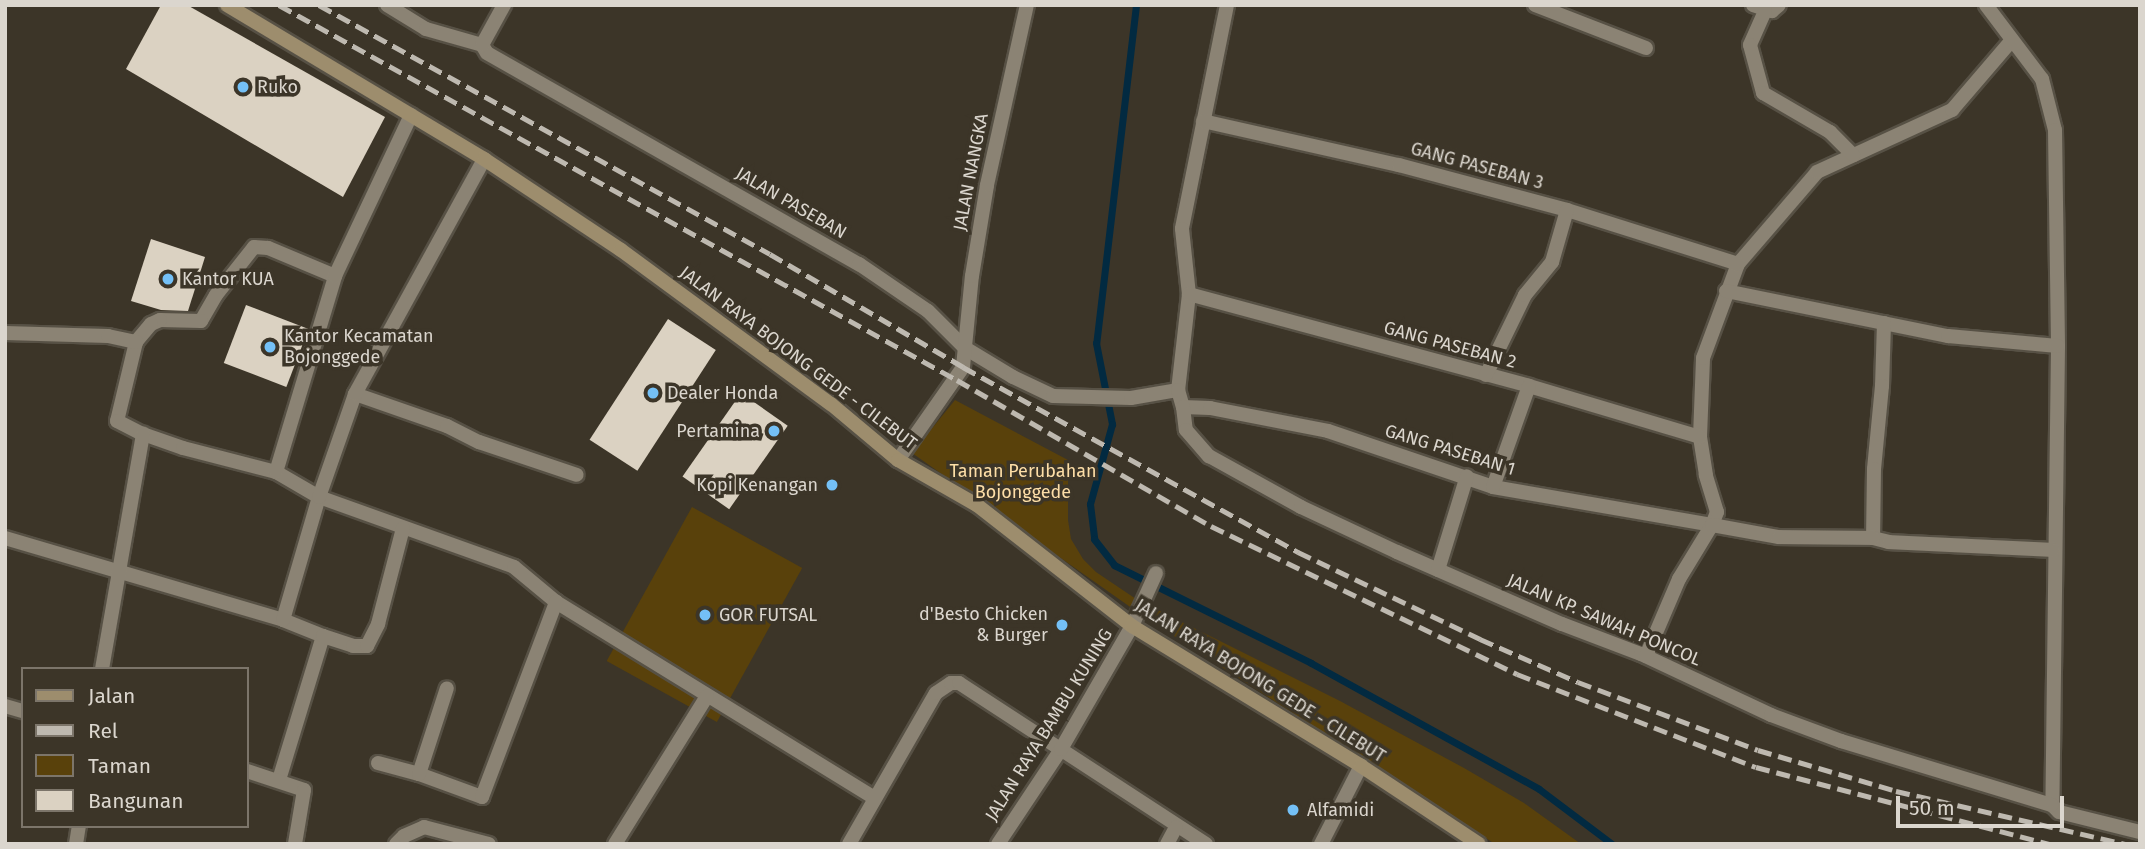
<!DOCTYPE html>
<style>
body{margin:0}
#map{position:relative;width:2145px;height:849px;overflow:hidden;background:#3c3528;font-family:"Fira Sans",sans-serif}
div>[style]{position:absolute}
.green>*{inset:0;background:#59410b;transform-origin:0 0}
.stream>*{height:7px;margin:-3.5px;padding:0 3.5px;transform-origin:3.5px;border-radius:3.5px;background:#022a41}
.building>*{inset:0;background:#dbd2c2;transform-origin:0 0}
.roads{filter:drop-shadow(2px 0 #575145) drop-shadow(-2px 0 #575145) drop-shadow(0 2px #575145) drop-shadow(0 -2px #575145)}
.minor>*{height:14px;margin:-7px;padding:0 7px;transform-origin:7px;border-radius:7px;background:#8b8374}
.secondary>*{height:14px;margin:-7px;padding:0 7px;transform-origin:7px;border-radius:7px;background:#9d8d6d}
.rail>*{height:5px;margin-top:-2.5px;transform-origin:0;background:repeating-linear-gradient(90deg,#beb9b0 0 14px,transparent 0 21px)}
.dots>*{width:19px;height:19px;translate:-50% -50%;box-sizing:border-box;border:4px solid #3c3528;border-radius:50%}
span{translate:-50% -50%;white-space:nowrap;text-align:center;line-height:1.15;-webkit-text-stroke:7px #3c3528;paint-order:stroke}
.poi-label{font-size:18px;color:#dbd6ce}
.left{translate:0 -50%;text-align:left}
.right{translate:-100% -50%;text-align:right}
.street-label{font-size:18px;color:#dbd6ce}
.park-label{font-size:18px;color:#fddea7}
.frame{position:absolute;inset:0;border:7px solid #dbd6ce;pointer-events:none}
.legend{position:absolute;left:21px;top:667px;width:228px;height:161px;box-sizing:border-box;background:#3c3528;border:2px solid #7c756a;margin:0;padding:9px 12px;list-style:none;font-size:21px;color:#dbd6ce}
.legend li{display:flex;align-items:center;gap:14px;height:35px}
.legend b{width:35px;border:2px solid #7c756a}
.scale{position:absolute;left:1896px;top:796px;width:168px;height:32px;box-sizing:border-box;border:4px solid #dbd6ce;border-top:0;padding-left:9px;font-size:21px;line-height:24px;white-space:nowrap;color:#dbd6ce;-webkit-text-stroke:5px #3c3528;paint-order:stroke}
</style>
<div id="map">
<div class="green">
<i style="clip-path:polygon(955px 400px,1068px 460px,1068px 520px,1071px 539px,1083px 559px,1096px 572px,1136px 599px,1340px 701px,1464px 768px,1524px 803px,1581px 844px,1495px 844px,1143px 616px,912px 453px)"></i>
<i style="left:692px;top:507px;width:126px;height:176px;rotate:29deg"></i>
</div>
<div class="stream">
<i style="left:1136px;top:5px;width:340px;rotate:96.7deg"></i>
<i style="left:1096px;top:343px;width:83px;rotate:78.8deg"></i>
<i style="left:1112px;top:424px;width:83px;rotate:105.4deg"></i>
<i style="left:1090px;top:504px;width:35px;rotate:83deg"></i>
<i style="left:1094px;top:539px;width:33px;rotate:52deg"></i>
<i style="left:1114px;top:565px;width:220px;rotate:26.4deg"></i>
<i style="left:1311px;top:663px;width:260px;rotate:28.9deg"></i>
<i style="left:1539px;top:789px;width:91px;rotate:37deg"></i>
</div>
<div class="building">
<i style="clip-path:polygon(161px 5px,187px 5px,385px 117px,343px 197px,126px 69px)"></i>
<i style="clip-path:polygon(151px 239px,205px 257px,188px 311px,161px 310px,131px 301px)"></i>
<i style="left:246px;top:305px;width:67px;height:62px;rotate:21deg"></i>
<i style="left:668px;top:319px;width:57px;height:144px;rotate:33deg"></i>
<i style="left:741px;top:393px;width:57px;height:102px;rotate:35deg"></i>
</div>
<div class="roads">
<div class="minor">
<i style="left:387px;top:5px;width:46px;rotate:31.6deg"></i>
<i style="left:426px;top:29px;width:58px;rotate:15.9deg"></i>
<i style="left:482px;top:45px;width:9px;rotate:58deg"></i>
<i style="left:487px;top:53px;width:428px;rotate:29.6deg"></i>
<i style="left:859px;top:264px;width:83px;rotate:34.3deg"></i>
<i style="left:928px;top:311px;width:52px;rotate:45deg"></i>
<i style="left:965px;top:348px;width:56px;rotate:31.1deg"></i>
<i style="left:1013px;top:377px;width:44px;rotate:25.4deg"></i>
<i style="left:1053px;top:396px;width:78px;rotate:1.5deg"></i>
<i style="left:1131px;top:398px;width:48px;rotate:-9.7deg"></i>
<i style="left:1227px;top:5px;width:228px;rotate:101.4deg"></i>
<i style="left:1182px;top:229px;width:65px;rotate:83.9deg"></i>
<i style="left:1189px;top:294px;width:97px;rotate:96.5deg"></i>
<i style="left:1178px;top:390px;width:18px;rotate:74deg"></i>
<i style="left:1183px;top:407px;width:27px;rotate:2deg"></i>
<i style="left:1210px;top:408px;width:120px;rotate:11deg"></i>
<i style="left:1328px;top:431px;width:174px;rotate:18.7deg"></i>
<i style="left:1493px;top:487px;width:222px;rotate:9.8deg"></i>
<i style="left:1712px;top:525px;width:14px;rotate:-69deg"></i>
<i style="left:1717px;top:512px;width:39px;rotate:-107deg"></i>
<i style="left:1706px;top:475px;width:38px;rotate:-99deg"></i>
<i style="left:1700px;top:437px;width:79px;rotate:-87.8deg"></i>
<i style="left:1703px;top:358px;width:100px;rotate:-69.6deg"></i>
<i style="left:1738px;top:264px;width:121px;rotate:-49.3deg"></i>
<i style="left:1817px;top:172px;width:149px;rotate:-24.7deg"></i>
<i style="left:1952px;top:110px;width:92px;rotate:-49.4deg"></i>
<i style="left:1535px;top:5px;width:119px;rotate:21.2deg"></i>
<i style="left:1753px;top:5px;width:20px;rotate:18deg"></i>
<i style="left:1772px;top:11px;width:9px;rotate:-41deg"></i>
<i style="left:1986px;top:5px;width:93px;rotate:52.9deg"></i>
<i style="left:2042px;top:79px;width:53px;rotate:75.7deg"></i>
<i style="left:2055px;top:130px;width:216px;rotate:89.2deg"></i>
<i style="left:2058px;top:346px;width:459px;rotate:90.7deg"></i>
<i style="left:2052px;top:805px;width:10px;rotate:45deg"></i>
<i style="left:2059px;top:812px;width:83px;rotate:13.9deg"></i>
<i style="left:1765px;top:11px;width:37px;rotate:114deg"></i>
<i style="left:1750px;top:45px;width:50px;rotate:74.8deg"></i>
<i style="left:1763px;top:93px;width:78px;rotate:30.2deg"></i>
<i style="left:1830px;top:132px;width:33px;rotate:45deg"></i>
<i style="left:482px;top:45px;width:46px;rotate:-61.2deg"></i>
<i style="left:1203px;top:121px;width:201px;rotate:12.7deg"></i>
<i style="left:1399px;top:165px;width:174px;rotate:15deg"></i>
<i style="left:1567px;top:210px;width:179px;rotate:17.5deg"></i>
<i style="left:335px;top:276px;width:73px;rotate:-157.3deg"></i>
<i style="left:268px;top:248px;width:14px;rotate:-176deg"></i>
<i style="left:254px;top:247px;width:61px;rotate:128.4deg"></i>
<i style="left:216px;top:295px;width:30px;rotate:120deg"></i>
<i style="left:201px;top:321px;width:41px;rotate:-178.6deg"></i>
<i style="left:160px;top:320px;width:10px;rotate:156deg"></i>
<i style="left:151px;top:324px;width:23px;rotate:130deg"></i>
<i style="left:136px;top:342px;width:81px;rotate:103.5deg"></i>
<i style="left:117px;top:421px;width:29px;rotate:27deg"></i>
<i style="left:143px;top:434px;width:42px;rotate:19.3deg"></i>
<i style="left:183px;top:448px;width:96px;rotate:14.5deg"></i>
<i style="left:276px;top:472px;width:50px;rotate:30.2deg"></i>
<i style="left:319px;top:497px;width:207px;rotate:19.7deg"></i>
<i style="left:514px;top:567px;width:55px;rotate:39.8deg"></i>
<i style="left:556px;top:602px;width:374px;rotate:31.6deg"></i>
<i style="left:1726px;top:291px;width:227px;rotate:11.5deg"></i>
<i style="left:1948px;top:336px;width:110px;rotate:5.2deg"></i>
<i style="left:1189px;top:294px;width:352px;rotate:15.1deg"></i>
<i style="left:1529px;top:386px;width:178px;rotate:16.6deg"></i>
<i style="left:1884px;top:323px;width:63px;rotate:91.8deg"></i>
<i style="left:1882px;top:386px;width:83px;rotate:95.5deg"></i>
<i style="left:1874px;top:469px;width:69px;rotate:90.8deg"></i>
<i style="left:1873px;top:538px;width:16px;rotate:14deg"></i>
<i style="left:1889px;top:542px;width:164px;rotate:2.8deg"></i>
<i style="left:5px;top:333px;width:103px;rotate:1.7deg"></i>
<i style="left:108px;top:336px;width:29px;rotate:12deg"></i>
<i style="left:1486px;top:375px;width:89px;rotate:-64deg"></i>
<i style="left:1525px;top:295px;width:43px;rotate:-50.7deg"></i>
<i style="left:1552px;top:262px;width:54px;rotate:-73.9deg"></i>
<i style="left:355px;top:394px;width:97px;rotate:19.2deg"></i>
<i style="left:447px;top:426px;width:36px;rotate:27deg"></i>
<i style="left:479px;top:442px;width:103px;rotate:18.6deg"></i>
<i style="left:1183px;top:407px;width:23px;rotate:83deg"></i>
<i style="left:1186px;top:430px;width:35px;rotate:49deg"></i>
<i style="left:1209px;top:456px;width:105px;rotate:29deg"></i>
<i style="left:1301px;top:507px;width:106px;rotate:25.1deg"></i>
<i style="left:1397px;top:552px;width:180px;rotate:23.6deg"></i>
<i style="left:1562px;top:624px;width:85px;rotate:20.8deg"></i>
<i style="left:1641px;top:654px;width:144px;rotate:25.1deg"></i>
<i style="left:1771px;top:715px;width:75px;rotate:20.4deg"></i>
<i style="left:1841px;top:741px;width:220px;rotate:16.9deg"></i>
<i style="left:898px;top:460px;width:113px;rotate:-55deg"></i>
<i style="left:963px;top:367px;width:91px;rotate:-84.4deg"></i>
<i style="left:972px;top:276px;width:92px;rotate:-80.6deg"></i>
<i style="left:987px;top:185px;width:184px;rotate:-77.5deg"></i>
<i style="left:276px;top:472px;width:205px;rotate:-73.2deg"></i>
<i style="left:335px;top:276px;width:178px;rotate:-64.7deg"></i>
<i style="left:1493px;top:487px;width:107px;rotate:-70.4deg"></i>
<i style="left:5px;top:538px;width:290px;rotate:16.4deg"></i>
<i style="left:283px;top:620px;width:43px;rotate:21.8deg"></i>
<i style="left:323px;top:636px;width:151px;rotate:107deg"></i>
<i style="left:1438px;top:570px;width:98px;rotate:-72.9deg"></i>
<i style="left:283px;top:620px;width:128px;rotate:-73.7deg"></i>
<i style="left:319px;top:497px;width:109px;rotate:-70.7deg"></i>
<i style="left:355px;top:394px;width:268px;rotate:-61.2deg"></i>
<i style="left:323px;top:636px;width:32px;rotate:18deg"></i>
<i style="left:353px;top:646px;width:14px"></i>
<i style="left:367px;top:646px;width:25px;rotate:-63deg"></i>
<i style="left:378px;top:624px;width:99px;rotate:-75.4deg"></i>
<i style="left:1646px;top:656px;width:84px;rotate:-66.8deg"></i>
<i style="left:1679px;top:579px;width:63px;rotate:-58.6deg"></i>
<i style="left:1712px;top:525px;width:68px;rotate:10.2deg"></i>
<i style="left:1779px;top:537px;width:94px;rotate:0.6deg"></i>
<i style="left:102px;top:669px;width:239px;rotate:-80.1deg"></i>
<i style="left:5px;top:706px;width:19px;rotate:16deg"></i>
<i style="left:378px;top:763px;width:42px;rotate:15deg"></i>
<i style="left:419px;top:774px;width:67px;rotate:20.1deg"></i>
<i style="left:482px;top:797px;width:209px;rotate:-69.2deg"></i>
<i style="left:247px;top:771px;width:60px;rotate:18.4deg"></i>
<i style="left:304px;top:790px;width:55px;rotate:99.5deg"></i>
<i style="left:419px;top:774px;width:90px;rotate:-72deg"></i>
<i style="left:76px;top:844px;width:18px;rotate:-81deg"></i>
<i style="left:396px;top:844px;width:11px;rotate:-45deg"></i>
<i style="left:404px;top:836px;width:22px;rotate:-24deg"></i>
<i style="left:424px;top:827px;width:67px;rotate:14.7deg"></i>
<i style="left:615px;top:844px;width:174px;rotate:-58.1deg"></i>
<i style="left:849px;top:844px;width:174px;rotate:-60.1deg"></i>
<i style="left:936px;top:693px;width:18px;rotate:-34deg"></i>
<i style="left:951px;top:683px;width:8px"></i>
<i style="left:959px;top:683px;width:295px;rotate:33.1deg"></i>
<i style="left:998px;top:844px;width:114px;rotate:-56.4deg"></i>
<i style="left:1061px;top:749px;width:142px;rotate:-60deg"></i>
<i style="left:1132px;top:626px;width:58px;rotate:-65.6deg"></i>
<i style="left:1167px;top:844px;width:19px;rotate:-62deg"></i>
<i style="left:1321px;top:844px;width:88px;rotate:-62.9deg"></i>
</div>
<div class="secondary">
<i style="left:227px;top:5px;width:300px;rotate:30.9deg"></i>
<i style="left:484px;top:159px;width:164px;rotate:33.6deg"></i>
<i style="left:621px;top:250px;width:260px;rotate:36.3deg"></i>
<i style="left:831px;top:404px;width:87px;rotate:39.9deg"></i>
<i style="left:898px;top:460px;width:91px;rotate:29.7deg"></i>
<i style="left:977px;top:505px;width:197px;rotate:38deg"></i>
<i style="left:1132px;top:626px;width:268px;rotate:31.4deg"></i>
<i style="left:1361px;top:766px;width:141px;rotate:33.5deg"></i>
</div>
</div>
<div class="rail">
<i style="left:279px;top:5px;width:775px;rotate:28.95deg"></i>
<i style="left:957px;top:380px;width:293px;rotate:29.9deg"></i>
<i style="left:1211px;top:526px;width:340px;rotate:25.8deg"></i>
<i style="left:1517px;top:674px;width:256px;rotate:21.3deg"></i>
<i style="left:1756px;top:767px;width:303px;rotate:14.7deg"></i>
<i style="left:319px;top:5px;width:515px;rotate:28.9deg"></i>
<i style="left:770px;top:254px;width:224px;rotate:30.3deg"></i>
<i style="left:963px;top:367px;width:383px;rotate:28.9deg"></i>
<i style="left:1298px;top:552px;width:202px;rotate:25.5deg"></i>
<i style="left:1480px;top:639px;width:107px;rotate:23.7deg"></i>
<i style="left:1578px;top:682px;width:192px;rotate:20.7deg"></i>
<i style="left:1758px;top:750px;width:144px;rotate:16.5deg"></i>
<i style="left:1896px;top:791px;width:235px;rotate:13deg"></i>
</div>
<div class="dots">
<i style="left:243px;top:87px;background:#74c0f6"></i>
<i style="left:168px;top:279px;background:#74c0f6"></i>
<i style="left:270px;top:347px;background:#74c0f6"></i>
<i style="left:653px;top:393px;background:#74c0f6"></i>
<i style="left:774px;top:431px;background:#74c0f6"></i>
<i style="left:832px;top:485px;background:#74c0f6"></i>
<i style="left:705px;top:615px;background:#74c0f6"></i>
<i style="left:1062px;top:625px;background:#74c0f6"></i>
<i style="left:1293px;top:810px;background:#74c0f6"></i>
</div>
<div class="poi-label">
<span class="left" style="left:257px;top:87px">Ruko</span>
<span class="left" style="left:182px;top:279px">Kantor KUA</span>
<span class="left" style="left:284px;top:347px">Kantor Kecamatan<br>Bojonggede</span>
<span class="left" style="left:667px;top:393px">Dealer Honda</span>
<span class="right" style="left:760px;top:431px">Pertamina</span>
<span class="right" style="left:818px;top:485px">Kopi Kenangan</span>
<span class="left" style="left:719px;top:615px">GOR FUTSAL</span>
<span class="right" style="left:1048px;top:625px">d'Besto Chicken<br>&amp; Burger</span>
<span class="left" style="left:1307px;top:810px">Alfamidi</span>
</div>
<div class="street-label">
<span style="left:1477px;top:166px;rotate:15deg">GANG PASEBAN 3</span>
<span style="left:971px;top:172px;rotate:-79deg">JALAN NANGKA</span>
<span style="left:791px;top:203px;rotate:30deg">JALAN PASEBAN</span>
<span style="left:1450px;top:345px;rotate:15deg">GANG PASEBAN 2</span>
<span style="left:798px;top:358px;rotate:37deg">JALAN RAYA BOJONG GEDE - CILEBUT</span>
<span style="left:1450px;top:450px;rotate:17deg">GANG PASEBAN 1</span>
<span style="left:1604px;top:620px;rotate:23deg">JALAN KP. SAWAH PONCOL</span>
<span style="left:1260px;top:681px;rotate:32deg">JALAN RAYA BOJONG GEDE - CILEBUT</span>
<span style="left:1049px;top:725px;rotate:-58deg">JALAN RAYA BAMBU KUNING</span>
</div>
<div class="park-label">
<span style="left:1023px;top:482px">Taman Perubahan<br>Bojonggede</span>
</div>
<div class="frame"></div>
<ul class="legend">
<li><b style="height:9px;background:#9d8d6d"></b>Jalan</li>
<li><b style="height:9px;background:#beb9b0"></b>Rel</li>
<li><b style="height:19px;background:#59410b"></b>Taman</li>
<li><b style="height:19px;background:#dbd2c2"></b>Bangunan</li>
</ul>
<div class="scale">50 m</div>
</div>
